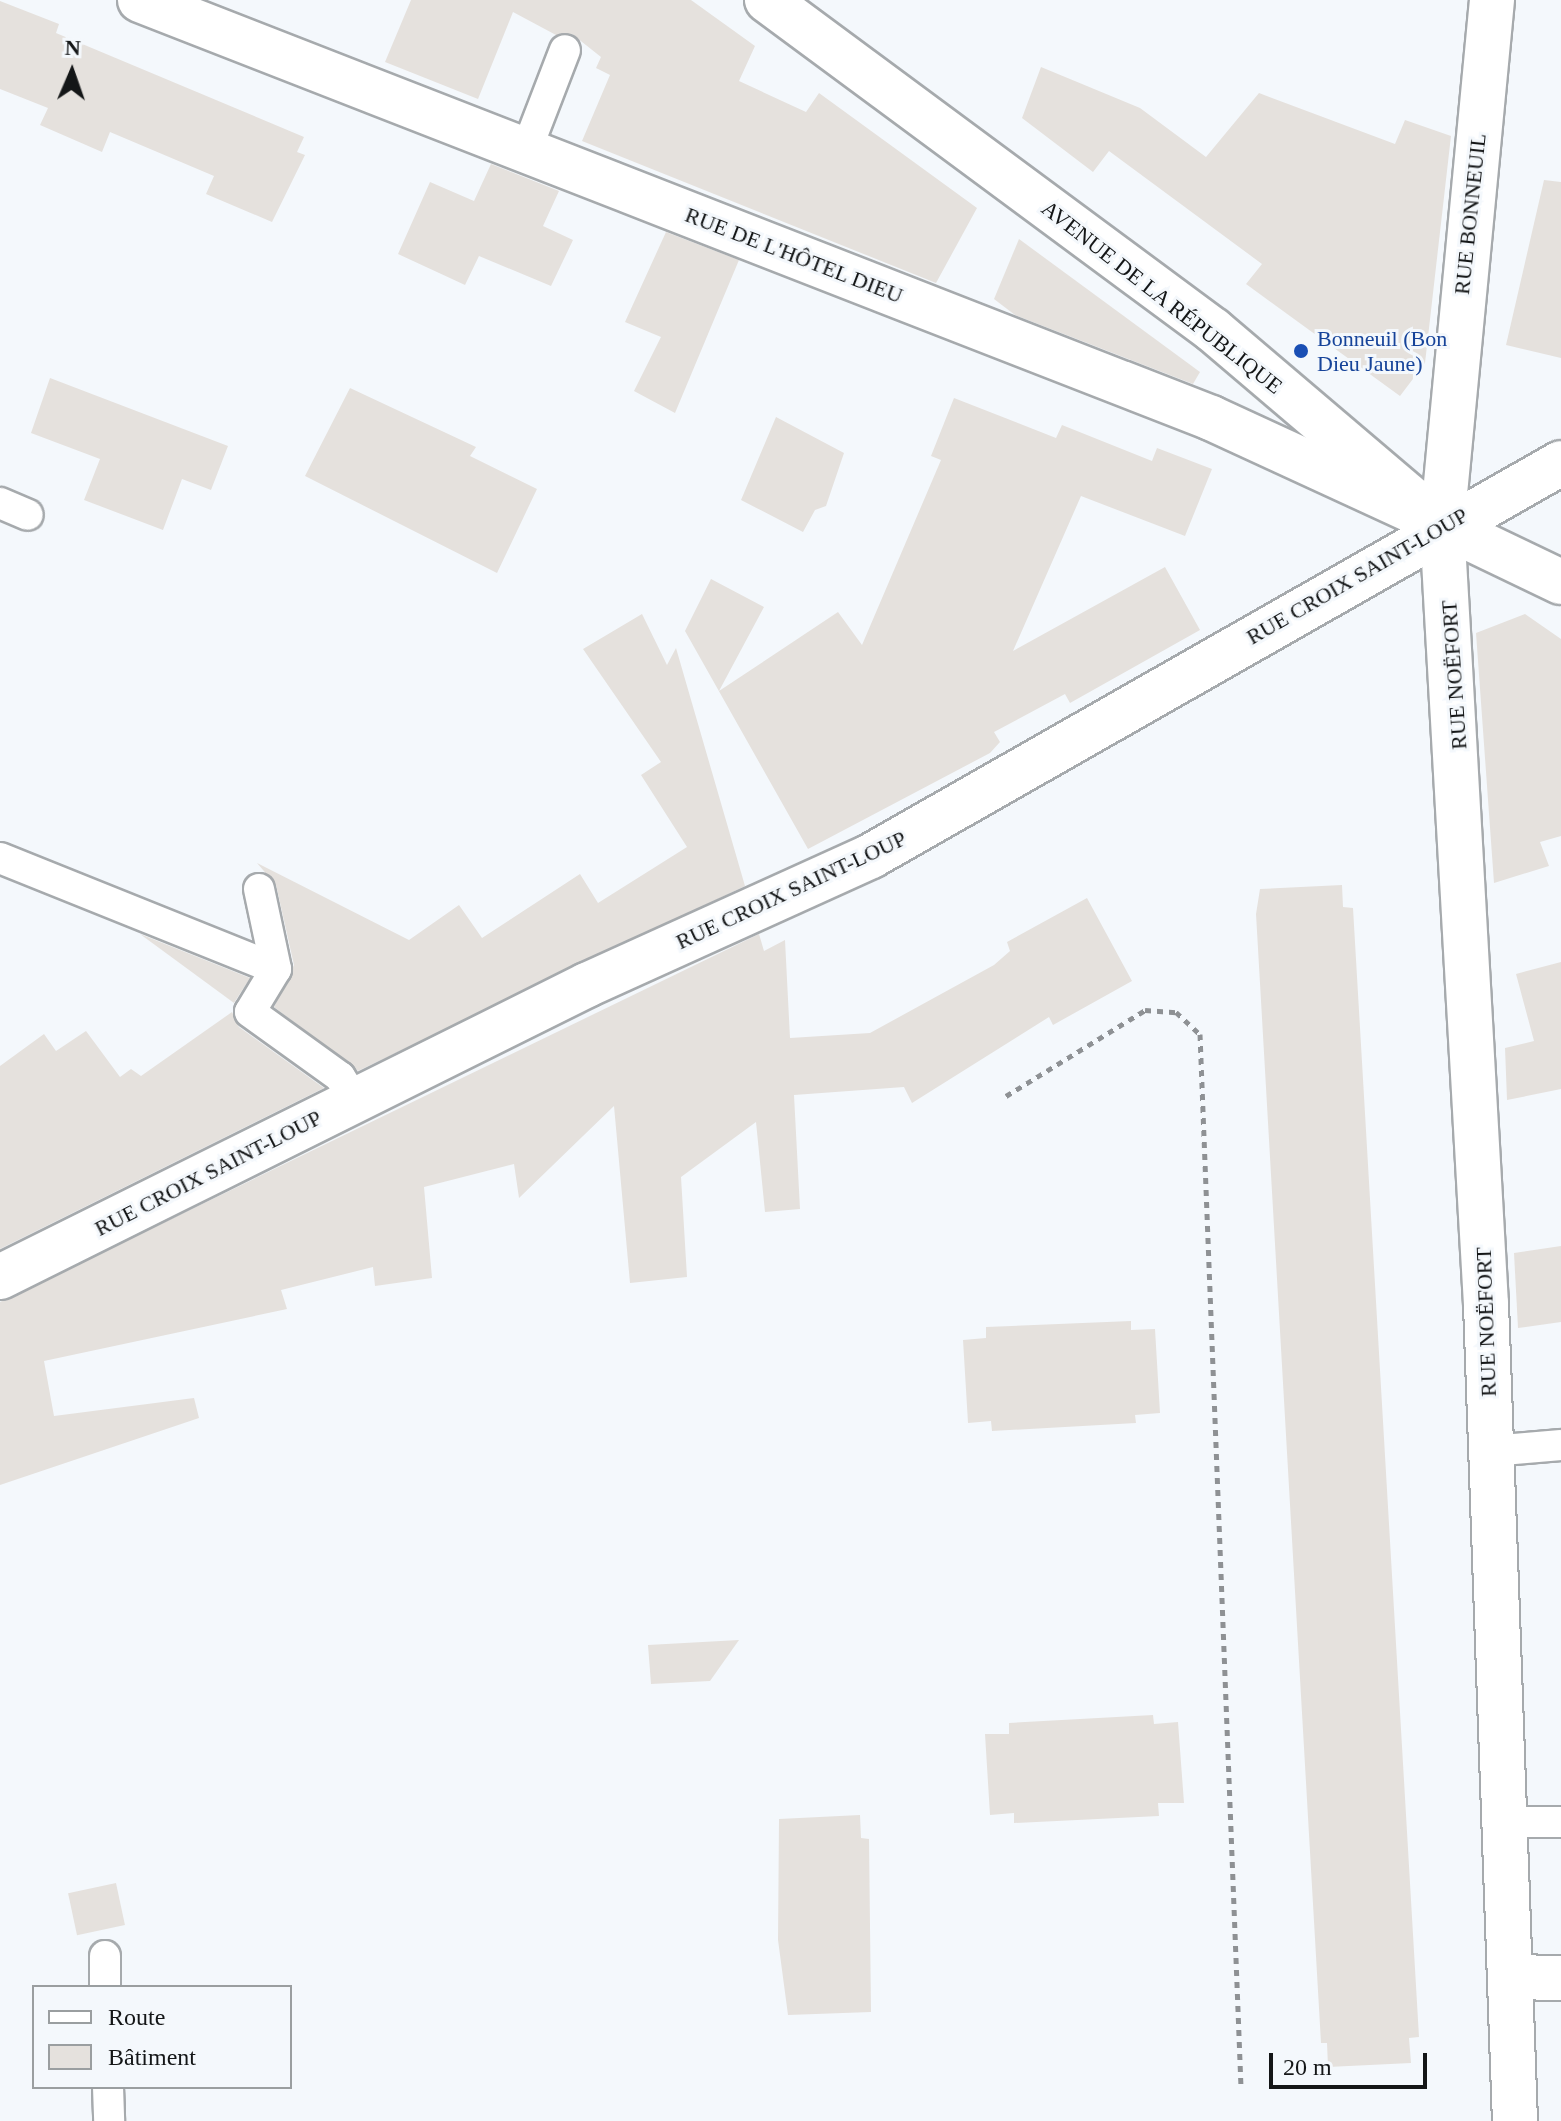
<!DOCTYPE html>
<meta charset="utf-8">
<style>
body{margin:0}
#map{position:relative;width:1561px;height:2121px;overflow:hidden;background:#f4f8fc;font-family:Georgia,serif}
div>[style]{position:absolute}
.building>*{inset:0;background:#e5e1dd;transform-origin:0 0}
.path>*{height:5px;margin-top:-2.5px;transform-origin:0;background:repeating-linear-gradient(90deg,#8e9194 0 6px,transparent 0 12px)}
.roads{filter:drop-shadow(2px 0 #a6aaad) drop-shadow(-2px 0 #a6aaad) drop-shadow(0 2px #a6aaad) drop-shadow(0 -2px #a6aaad)}
.lane>*{height:30px;margin:-15px;padding:0 15px;transform-origin:15px;border-radius:15px;background:#fff}
.street>*{height:44px;margin:-22px;padding:0 22px;transform-origin:22px;border-radius:22px;background:#fff}
.secondary>*{height:44px;margin:-22px;padding:0 22px;transform-origin:22px;border-radius:22px;background:#fff}
.dots>*{width:22px;height:22px;translate:-50% -50%;box-sizing:border-box;border:4px solid #f4f8fc;border-radius:50%}
span{translate:-50% -50%;white-space:nowrap;text-align:center;line-height:1.15;-webkit-text-stroke:6px #f4f8fc;paint-order:stroke}
.street-label{font-size:22px;color:#141617}
.transit-label{font-size:22px;color:#164399}
.left{translate:0 -50%;text-align:left}
.legend{position:absolute;left:32px;top:1985px;width:260px;height:104px;box-sizing:border-box;background:#f4f8fc;border:2px solid #9a9ea0;margin:0;padding:10px 14px;list-style:none;font-size:24px;color:#141617}
.legend li{display:flex;align-items:center;gap:16px;height:40px}
.legend b{width:40px;border:2px solid #9a9ea0}
.north{position:absolute;left:32px;top:32px;width:80px;height:80px;-webkit-text-stroke:6px #f4f8fc;paint-order:stroke;rotate:2deg;font-size:22px;font-weight:700;line-height:32px;text-align:center;color:#141617}
.north::after{content:'';display:block;margin:auto;width:28px;height:36px;background:#141617;clip-path:polygon(50% 0,100% 100%,50% 72%,0 100%)}
.scale{position:absolute;left:1269px;top:2053px;width:158px;height:36px;box-sizing:border-box;border:4px solid #141617;border-top:0;padding-left:10px;font-size:24px;line-height:28px;white-space:nowrap;color:#141617;-webkit-text-stroke:6px #f4f8fc;paint-order:stroke}
</style>
<div id="map">
<div class="building">
<i style="clip-path:polygon(411px 0,691px 0,755px 46px,739px 81px,806px 112px,819px 93px,977px 208px,936px 283px,582px 141px,610px 75px,596px 68px,601px 57px,572px 34px,556px 35px,513px 12px,478px 99px,385px 62px)"></i>
<i style="clip-path:polygon(0 1px,59px 24px,56px 33px,304px 137px,297px 152px,305px 155px,272px 222px,206px 194px,214px 176px,110px 132px,102px 152px,40px 125px,48px 108px,0 89px)"></i>
<i style="clip-path:polygon(1041px 67px,1140px 108px,1206px 157px,1259px 93px,1395px 144px,1405px 120px,1451px 136px,1425px 363px,1400px 396px,1246px 284px,1262px 264px,1109px 151px,1093px 172px,1022px 118px)"></i>
<i style="clip-path:polygon(491px 164px,559px 191px,543px 226px,573px 240px,551px 286px,479px 256px,465px 285px,398px 254px,430px 182px,474px 201px)"></i>
<i style="clip-path:polygon(1544px 180px,1561px 182px,1561px 358px,1506px 345px)"></i>
<i style="clip-path:polygon(666px 232px,739px 260px,675px 413px,634px 391px,661px 337px,625px 322px)"></i>
<i style="clip-path:polygon(1019px 239px,1200px 372px,1193px 384px,1015px 315px,994px 299px)"></i>
<i style="clip-path:polygon(50px 378px,228px 446px,211px 490px,182px 479px,163px 530px,84px 500px,100px 459px,31px 433px)"></i>
<i style="clip-path:polygon(350px 388px,476px 447px,470px 456px,537px 489px,497px 573px,305px 476px)"></i>
<i style="clip-path:polygon(954px 398px,1056px 438px,1062px 425px,1152px 461px,1157px 448px,1212px 469px,1185px 536px,1081px 496px,1013px 651px,1165px 567px,1200px 630px,1070px 703px,1065px 694px,994px 732px,1000px 742px,990px 753px,808px 849px,685px 631px,711px 579px,764px 607px,719px 691px,838px 612px,862px 645px,941px 460px,931px 456px)"></i>
<i style="clip-path:polygon(776px 417px,844px 453px,826px 506px,815px 510px,803px 532px,741px 500px)"></i>
<i style="clip-path:polygon(642px 614px,667px 665px,676px 648px,745px 886px,358px 1071px,274px 1007px,294px 965px,276px 885px,257px 863px,409px 940px,459px 905px,482px 938px,580px 874px,598px 903px,687px 847px,641px 775px,661px 762px,583px 649px)"></i>
<i style="clip-path:polygon(1525px 614px,1561px 639px,1561px 836px,1540px 842px,1549px 866px,1494px 883px,1476px 633px)"></i>
<i style="clip-path:polygon(1342px 885px,1343px 907px,1353px 908px,1419px 2037px,1409px 2038px,1411px 2063px,1328px 2067px,1327px 2043px,1321px 2043px,1256px 914px,1260px 889px)"></i>
<i style="clip-path:polygon(1087px 898px,1132px 981px,1053px 1025px,1049px 1017px,912px 1103px,904px 1087px,794px 1095px,800px 1209px,765px 1212px,756px 1122px,681px 1177px,687px 1277px,630px 1283px,614px 1106px,519px 1198px,514px 1164px,424px 1187px,432px 1278px,375px 1286px,373px 1267px,281px 1290px,287px 1309px,44px 1361px,54px 1416px,194px 1398px,199px 1418px,0 1485px,0 1302px,759px 934px,764px 951px,785px 940px,790px 1038px,870px 1033px,994px 965px,1010px 951px,1007px 942px)"></i>
<i style="clip-path:polygon(140px 934px,250px 978px,234px 1003px)"></i>
<i style="clip-path:polygon(1561px 962px,1561px 1089px,1507px 1100px,1505px 1048px,1534px 1041px,1516px 974px)"></i>
<i style="clip-path:polygon(232px 1012px,239px 1027px,324px 1088px,0 1249px,0 1066px,44px 1034px,56px 1051px,86px 1031px,120px 1077px,131px 1069px,141px 1076px)"></i>
<i style="clip-path:polygon(1561px 1246px,1561px 1322px,1518px 1328px,1514px 1253px)"></i>
<i style="clip-path:polygon(1131px 1321px,1131px 1330px,1155px 1329px,1160px 1413px,1135px 1415px,1136px 1423px,992px 1431px,991px 1421px,968px 1423px,963px 1340px,986px 1338px,986px 1327px)"></i>
<i style="clip-path:polygon(739px 1640px,710px 1681px,651px 1684px,648px 1645px)"></i>
<i style="clip-path:polygon(1153px 1715px,1154px 1724px,1178px 1722px,1184px 1803px,1158px 1803px,1159px 1816px,1014px 1823px,1014px 1813px,990px 1815px,985px 1734px,1009px 1734px,1009px 1723px)"></i>
<i style="clip-path:polygon(860px 1815px,861px 1838px,869px 1839px,871px 2012px,788px 2015px,778px 1940px,779px 1819px)"></i>
<i style="left:116px;top:1883px;width:43px;height:49px;rotate:78deg"></i>
</div>
<div class="path">
<i style="left:1006px;top:1096px;width:163px;rotate:-31.7deg"></i>
<i style="left:1145px;top:1010px;width:31px;rotate:4deg"></i>
<i style="left:1176px;top:1012px;width:33px;rotate:43deg"></i>
<i style="left:1200px;top:1034px;width:1054px;rotate:87.77deg"></i>
</div>
<div class="roads">
<div class="lane">
<i style="left:526px;top:151px;width:108px;rotate:-68.9deg"></i>
<i style="left:0;top:503px;width:30px;rotate:23deg"></i>
<i style="left:0;top:858px;width:297px;rotate:21.9deg"></i>
<i style="left:276px;top:969px;width:50px;rotate:121.2deg"></i>
<i style="left:250px;top:1012px;width:111px;rotate:35.8deg"></i>
<i style="left:340px;top:1077px;width:27px;rotate:57deg"></i>
<i style="left:259px;top:889px;width:82px;rotate:78deg"></i>
<i style="left:1491px;top:1451px;width:70px;rotate:-4.9deg"></i>
<i style="left:1505px;top:1822px;width:56px"></i>
<i style="left:105px;top:1956px;width:31px;rotate:90deg"></i>
<i style="left:108px;top:2087px;width:34px;rotate:88deg"></i>
</div>
<div class="street">
<i style="left:140px;top:0;width:1150px;rotate:21.32deg"></i>
<i style="left:1211px;top:418px;width:232px;rotate:24.7deg"></i>
<i style="left:1492px;top:0;width:527px;rotate:95.44deg"></i>
<i style="left:1442px;top:525px;width:780px;rotate:86.77deg"></i>
<i style="left:1486px;top:1304px;width:818px;rotate:87.97deg"></i>
<i style="left:0;top:1277px;width:656px;rotate:-26.45deg"></i>
<i style="left:587px;top:985px;width:312px;rotate:-24.4deg"></i>
<i style="left:871px;top:856px;width:794px;rotate:-29.66deg"></i>
<i style="left:1510px;top:1977px;width:51px;rotate:1.1deg"></i>
</div>
<div class="secondary">
<i style="left:767px;top:0;width:555px;rotate:36.5deg"></i>
<i style="left:1213px;top:330px;width:301px;rotate:40.4deg"></i>
<i style="left:1442px;top:525px;width:132px;rotate:25.6deg"></i>
</div>
</div>
<div class="dots">
<i style="left:1301px;top:351px;background:#1a4fb4"></i>
</div>
<div class="street-label">
<span style="left:1470px;top:214px;rotate:-84deg">RUE BONNEUIL</span>
<span style="left:794px;top:255px;rotate:21deg">RUE DE L'HÔTEL DIEU</span>
<span style="left:1162px;top:297px;rotate:38deg">AVENUE DE LA RÉPUBLIQUE</span>
<span style="left:1357px;top:576px;rotate:-30deg">RUE CROIX SAINT-LOUP</span>
<span style="left:1454px;top:675px;rotate:-94deg">RUE NOËFORT</span>
<span style="left:791px;top:890px;rotate:-25deg">RUE CROIX SAINT-LOUP</span>
<span style="left:208px;top:1173px;rotate:-27deg">RUE CROIX SAINT-LOUP</span>
<span style="left:1486px;top:1322px;rotate:-92deg">RUE NOËFORT</span>
</div>
<div class="transit-label">
<span class="left" style="left:1317px;top:351px">Bonneuil (Bon<br>Dieu Jaune)</span>
</div>
<ul class="legend">
<li><b style="height:10px;background:#fff"></b>Route</li>
<li><b style="height:22px;background:#e5e1dd"></b>Bâtiment</li>
</ul>
<div class="north">N</div>
<div class="scale">20 m</div>
</div>
